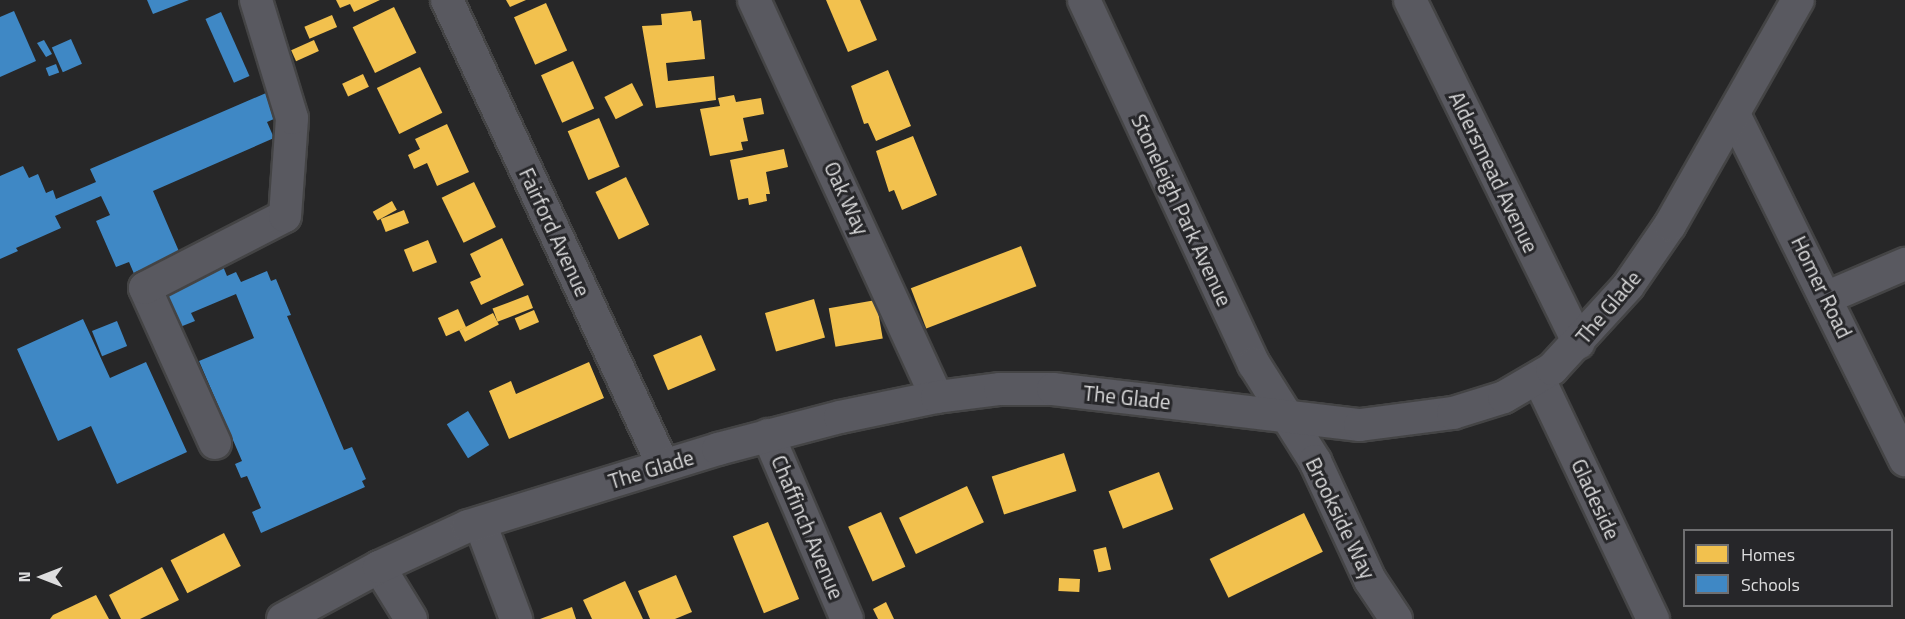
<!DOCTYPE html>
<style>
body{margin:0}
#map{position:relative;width:1905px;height:619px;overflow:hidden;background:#272728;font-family:"Titillium Web",sans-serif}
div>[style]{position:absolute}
.homes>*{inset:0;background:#f2c14e;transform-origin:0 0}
.schools>*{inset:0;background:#3f88c5;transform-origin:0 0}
.roads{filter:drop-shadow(2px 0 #444445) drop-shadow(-2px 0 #444445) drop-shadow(0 2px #444445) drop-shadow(0 -2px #444445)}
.minor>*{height:32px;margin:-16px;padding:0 16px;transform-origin:16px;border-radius:16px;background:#595960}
span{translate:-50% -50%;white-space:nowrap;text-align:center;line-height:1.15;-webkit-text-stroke:6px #262629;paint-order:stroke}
.street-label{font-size:21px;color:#ddddde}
.legend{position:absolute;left:1683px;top:529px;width:210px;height:78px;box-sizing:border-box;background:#262629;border:2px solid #6f6f71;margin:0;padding:8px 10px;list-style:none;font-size:18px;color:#ddddde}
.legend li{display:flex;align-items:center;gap:12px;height:30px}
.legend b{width:30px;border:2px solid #6f6f71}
.north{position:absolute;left:12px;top:547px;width:60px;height:60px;-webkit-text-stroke:4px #262629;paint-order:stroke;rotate:270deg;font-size:16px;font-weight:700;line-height:24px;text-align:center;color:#ddddde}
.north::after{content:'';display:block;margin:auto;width:21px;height:27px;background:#ddddde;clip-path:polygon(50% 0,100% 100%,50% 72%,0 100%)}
</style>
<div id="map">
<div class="homes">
<i style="clip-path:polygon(336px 0,380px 0,354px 12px,350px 4px,340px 8px)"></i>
<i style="clip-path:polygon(506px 0,526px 0,510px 7px)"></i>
<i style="clip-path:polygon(826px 0,860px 0,877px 40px,848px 52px)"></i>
<i style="left:546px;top:3px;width:52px;height:35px;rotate:66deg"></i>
<i style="left:394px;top:7px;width:51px;height:46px;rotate:64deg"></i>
<i style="clip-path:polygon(691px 11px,693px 21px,701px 20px,705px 59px,666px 63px,668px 81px,714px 76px,716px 100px,656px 108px,642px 26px,662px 25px,661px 14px)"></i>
<i style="left:332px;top:15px;width:13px;height:30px;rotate:67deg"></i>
<i style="left:314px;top:40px;width:12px;height:25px;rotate:66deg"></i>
<i style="left:573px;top:61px;width:52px;height:35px;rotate:66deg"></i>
<i style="left:420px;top:67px;width:51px;height:48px;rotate:64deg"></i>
<i style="clip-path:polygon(888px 70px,911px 126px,876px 141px,868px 123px,864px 124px,851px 86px)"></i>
<i style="left:363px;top:74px;width:14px;height:23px;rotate:65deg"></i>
<i style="left:632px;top:83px;width:25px;height:31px;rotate:63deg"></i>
<i style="clip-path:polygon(734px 95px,736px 102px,761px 98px,764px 114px,743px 118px,748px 141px,741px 142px,743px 150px,710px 156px,700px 109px,720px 106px,718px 98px)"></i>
<i style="left:599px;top:118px;width:53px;height:34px;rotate:67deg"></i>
<i style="clip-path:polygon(447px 124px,469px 172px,437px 186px,427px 163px,414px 169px,408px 155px,420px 149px,415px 139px)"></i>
<i style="clip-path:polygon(913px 136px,937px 195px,902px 210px,894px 190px,889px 192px,876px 151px)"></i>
<i style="clip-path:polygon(784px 149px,788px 167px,766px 172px,770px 194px,766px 194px,767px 201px,749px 205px,748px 198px,738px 200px,730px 160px)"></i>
<i style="left:626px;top:177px;width:53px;height:34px;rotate:64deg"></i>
<i style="left:474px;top:182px;width:50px;height:36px;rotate:64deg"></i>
<i style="left:392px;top:201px;width:10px;height:22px;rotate:61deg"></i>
<i style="left:404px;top:210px;width:14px;height:25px;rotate:69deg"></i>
<i style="clip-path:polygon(502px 238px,524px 285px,481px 305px,470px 282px,481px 277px,470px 254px)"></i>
<i style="left:428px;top:240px;width:24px;height:26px;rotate:68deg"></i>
<i style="left:1021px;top:246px;width:43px;height:118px;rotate:69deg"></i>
<i style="left:528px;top:295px;width:14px;height:38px;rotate:69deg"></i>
<i style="left:814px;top:299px;width:40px;height:51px;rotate:74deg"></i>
<i style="left:876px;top:300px;width:39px;height:48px;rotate:80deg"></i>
<i style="left:458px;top:309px;width:20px;height:22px;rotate:66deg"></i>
<i style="left:534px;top:310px;width:13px;height:21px;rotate:67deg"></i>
<i style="left:493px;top:313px;width:13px;height:38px;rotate:63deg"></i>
<i style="left:701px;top:335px;width:38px;height:52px;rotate:67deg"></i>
<i style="clip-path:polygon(589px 362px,604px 398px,509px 439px,489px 391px,511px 381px,516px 394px)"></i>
<i style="left:1064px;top:453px;width:40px;height:76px;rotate:72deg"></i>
<i style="left:1159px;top:472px;width:40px;height:54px;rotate:69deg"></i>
<i style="left:967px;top:486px;width:40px;height:75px;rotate:65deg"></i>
<i style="left:881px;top:512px;width:60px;height:36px;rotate:66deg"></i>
<i style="left:1304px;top:513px;width:43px;height:105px;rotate:64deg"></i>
<i style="left:768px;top:522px;width:83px;height:38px;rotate:68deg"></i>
<i style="left:224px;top:533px;width:37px;height:60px;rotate:63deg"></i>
<i style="left:1106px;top:547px;width:23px;height:13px;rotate:77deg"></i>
<i style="clip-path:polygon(162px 567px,179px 600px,140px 619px,121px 619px,109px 595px)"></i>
<i style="clip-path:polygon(676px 575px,692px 612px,675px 619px,650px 619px,638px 591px)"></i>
<i style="left:1059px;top:578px;width:21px;height:13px;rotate:3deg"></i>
<i style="clip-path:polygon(625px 581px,643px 619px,592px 619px,583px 600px)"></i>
<i style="clip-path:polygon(96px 595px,109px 619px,50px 619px,53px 615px)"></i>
<i style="clip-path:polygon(886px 602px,894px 619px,878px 619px,873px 609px)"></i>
<i style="clip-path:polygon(572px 607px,576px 619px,540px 619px)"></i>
</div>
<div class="schools">
<i style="clip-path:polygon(147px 0,189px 0,153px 14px)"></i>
<i style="clip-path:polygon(14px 11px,36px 61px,0 77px,0 17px)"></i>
<i style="left:221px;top:12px;width:70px;height:17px;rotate:66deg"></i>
<i style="left:71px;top:39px;width:27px;height:21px;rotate:66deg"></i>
<i style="clip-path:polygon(44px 40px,52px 54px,46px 57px,37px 43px)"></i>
<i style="left:56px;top:64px;width:9px;height:11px;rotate:69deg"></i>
<i style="clip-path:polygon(273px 90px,283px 115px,267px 122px,274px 138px,153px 191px,184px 263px,138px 283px,129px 262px,116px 267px,96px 221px,110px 215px,101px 196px,55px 216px,61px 228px,16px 248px,18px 251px,0 259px,0 176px,23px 166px,29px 178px,38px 174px,46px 193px,53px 190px,56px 199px,96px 182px,90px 169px)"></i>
<i style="clip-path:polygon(220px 259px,227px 276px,236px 272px,241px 282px,267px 271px,271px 281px,276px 279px,291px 315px,287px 316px,344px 450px,352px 447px,366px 479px,362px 481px,365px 487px,261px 533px,252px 512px,261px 508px,247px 476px,241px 478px,235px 464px,242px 461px,199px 361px,254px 338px,236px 294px,191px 313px,195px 321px,175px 329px,159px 291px)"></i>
<i style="clip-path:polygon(83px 319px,110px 378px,146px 362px,187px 452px,117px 484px,91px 426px,58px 441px,17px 349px)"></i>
<i style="left:117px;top:321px;width:27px;height:27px;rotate:68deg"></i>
<i style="left:468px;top:411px;width:40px;height:25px;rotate:58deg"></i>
</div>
<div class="roads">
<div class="minor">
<i style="left:447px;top:0;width:513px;rotate:65.08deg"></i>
<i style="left:754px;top:0;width:437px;rotate:65.3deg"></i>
<i style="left:1084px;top:0;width:402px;rotate:65deg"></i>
<i style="left:1254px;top:364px;width:115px;rotate:57.8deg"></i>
<i style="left:1315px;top:461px;width:131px;rotate:65.2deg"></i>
<i style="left:1370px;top:580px;width:47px;rotate:56.3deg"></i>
<i style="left:1410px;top:0;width:382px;rotate:63.8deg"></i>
<i style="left:1735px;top:116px;width:384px;rotate:63.7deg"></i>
<i style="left:1828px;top:297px;width:84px;rotate:-23.2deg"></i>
<i style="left:1539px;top:379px;width:266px;rotate:64.6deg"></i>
<i style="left:768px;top:435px;width:200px;rotate:66.8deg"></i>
<i style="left:215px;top:443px;width:170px;rotate:-114.3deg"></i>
<i style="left:145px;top:288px;width:157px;rotate:-27.2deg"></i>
<i style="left:285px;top:216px;width:98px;rotate:-85.9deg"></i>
<i style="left:292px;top:118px;width:123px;rotate:-107deg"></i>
<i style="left:480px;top:523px;width:103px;rotate:69.4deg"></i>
<i style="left:379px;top:567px;width:61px;rotate:58.4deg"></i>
<i style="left:283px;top:619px;width:109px;rotate:-28.4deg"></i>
<i style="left:379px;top:567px;width:98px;rotate:-24.7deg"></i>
<i style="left:468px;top:526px;width:262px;rotate:-17.1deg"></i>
<i style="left:718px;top:449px;width:126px;rotate:-14.7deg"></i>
<i style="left:840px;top:417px;width:99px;rotate:-11.7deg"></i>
<i style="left:937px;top:397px;width:64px;rotate:-7.2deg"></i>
<i style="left:1000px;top:389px;width:53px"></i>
<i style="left:1053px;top:389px;width:309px;rotate:6.7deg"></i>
<i style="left:1360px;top:425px;width:94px;rotate:-7.4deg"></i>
<i style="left:1453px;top:413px;width:53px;rotate:-17.4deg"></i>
<i style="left:1504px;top:397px;width:56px;rotate:-30.3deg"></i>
<i style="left:1552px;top:369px;width:113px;rotate:-47.5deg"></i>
<i style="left:1628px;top:286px;width:74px;rotate:-55.5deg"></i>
<i style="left:1670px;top:225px;width:259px;rotate:-60.4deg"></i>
</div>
</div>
<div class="street-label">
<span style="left:1494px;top:172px;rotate:64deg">Aldersmead Avenue</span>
<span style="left:847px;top:198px;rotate:65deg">Oak Way</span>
<span style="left:1182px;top:210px;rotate:65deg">Stoneleigh Park Avenue</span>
<span style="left:555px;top:232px;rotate:65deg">Fairford Avenue</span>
<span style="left:1822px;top:287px;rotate:64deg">Homer Road</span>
<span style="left:1608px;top:307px;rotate:-50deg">The Glade</span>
<span style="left:1127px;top:397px;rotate:6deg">The Glade</span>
<span style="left:651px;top:469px;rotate:-17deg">The Glade</span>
<span style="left:1596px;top:499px;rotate:65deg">Gladeside</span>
<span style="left:1341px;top:518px;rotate:64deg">Brookside Way</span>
<span style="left:808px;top:527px;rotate:67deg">Chaffinch Avenue</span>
</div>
<ul class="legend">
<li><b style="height:16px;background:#f2c14e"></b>Homes</li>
<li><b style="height:16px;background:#3f88c5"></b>Schools</li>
</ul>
<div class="north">N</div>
</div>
